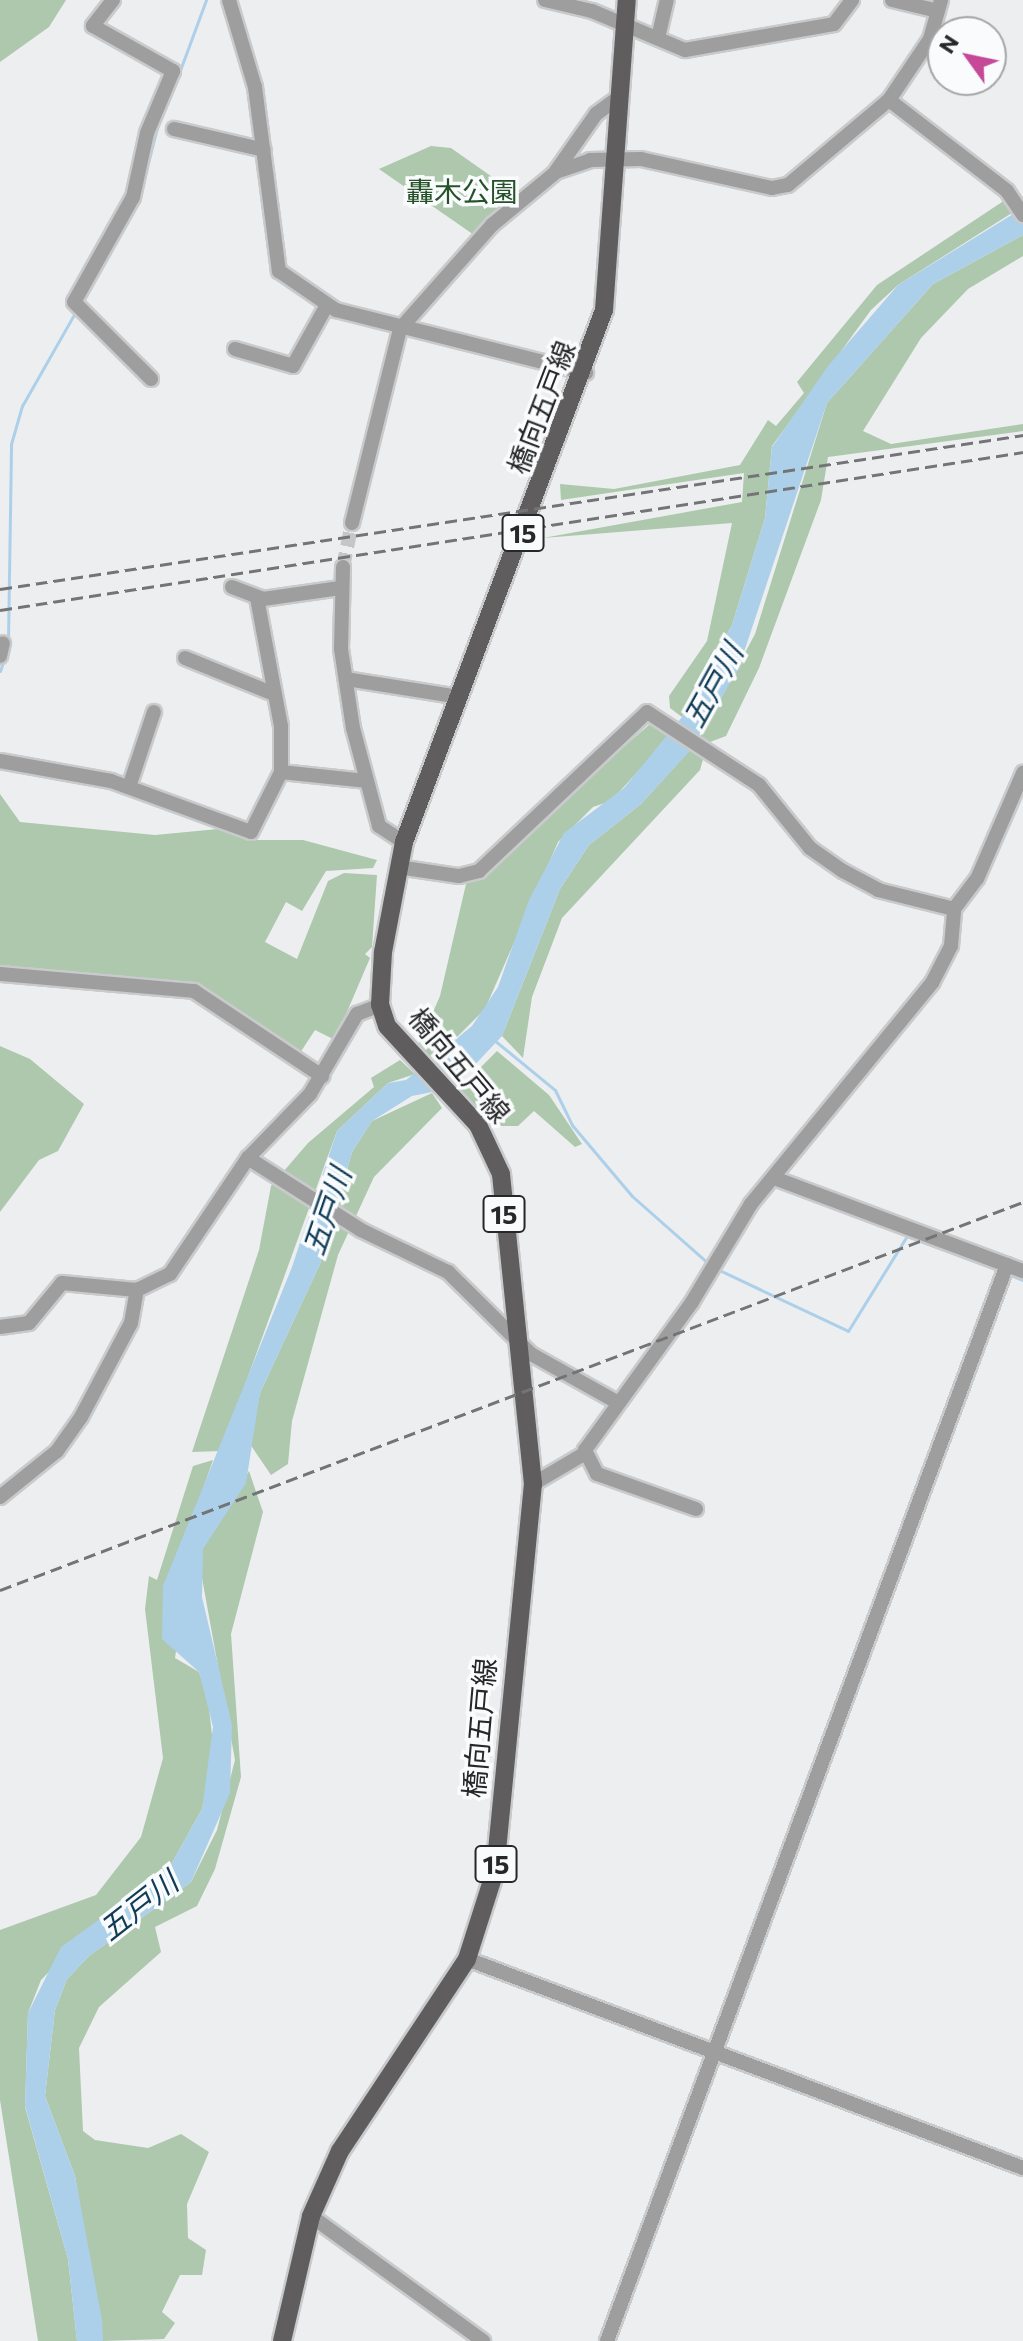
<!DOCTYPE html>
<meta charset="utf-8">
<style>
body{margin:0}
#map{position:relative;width:1023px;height:2341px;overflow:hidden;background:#edeef0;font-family:Commissioner,"Noto Sans JP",sans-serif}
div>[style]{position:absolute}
.green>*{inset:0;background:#adc8ad}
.water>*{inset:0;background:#acd0ea}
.stream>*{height:3px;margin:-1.5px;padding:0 1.5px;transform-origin:1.5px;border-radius:1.5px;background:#acd0ea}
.minor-tunnel>*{height:14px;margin-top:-7px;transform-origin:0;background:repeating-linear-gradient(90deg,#c5c6c8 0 14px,transparent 0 21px)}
.roads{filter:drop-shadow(2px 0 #c9cacc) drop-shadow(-2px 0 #c9cacc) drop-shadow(0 2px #c9cacc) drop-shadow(0 -2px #c9cacc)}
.minor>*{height:14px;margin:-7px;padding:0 7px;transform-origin:7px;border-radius:7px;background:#9f9e9e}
.major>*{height:18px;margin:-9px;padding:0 9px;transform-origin:9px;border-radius:9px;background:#5f5d5d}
.rail>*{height:3px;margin-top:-1.5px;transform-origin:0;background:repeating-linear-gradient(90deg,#737476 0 12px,transparent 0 18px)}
span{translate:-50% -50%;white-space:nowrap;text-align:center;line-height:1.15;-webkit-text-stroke:7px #fafbfd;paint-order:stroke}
.shield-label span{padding:2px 6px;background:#fafbfd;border:2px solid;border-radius:6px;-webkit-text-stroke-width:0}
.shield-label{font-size:26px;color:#262728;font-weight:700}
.park-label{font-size:28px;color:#265229}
.street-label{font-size:28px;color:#262728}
.water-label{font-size:30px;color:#0f3b56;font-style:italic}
.north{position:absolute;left:927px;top:16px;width:80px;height:80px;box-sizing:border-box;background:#fafbfd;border:2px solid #a5a6a8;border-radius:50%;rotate:303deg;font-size:22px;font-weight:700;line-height:32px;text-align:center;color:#262728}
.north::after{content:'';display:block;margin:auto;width:28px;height:36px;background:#c54998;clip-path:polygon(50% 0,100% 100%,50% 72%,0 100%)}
</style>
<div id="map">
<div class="green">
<i style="clip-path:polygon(0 0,66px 0,49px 27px,0 62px)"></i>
<i style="clip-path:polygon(431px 146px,451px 148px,518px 195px,474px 235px,379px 169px)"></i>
<i style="clip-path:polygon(1005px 200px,1015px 211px,898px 285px,871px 310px,772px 446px,765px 518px,732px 625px,682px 717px,670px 708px,669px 696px,707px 641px,732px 523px,543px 538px,742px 502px,744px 473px,561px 500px,560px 484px,614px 489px,740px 465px,768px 420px,776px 426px,804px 393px,797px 382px,877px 285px)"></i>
<i style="clip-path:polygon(1023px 235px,1023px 256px,968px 289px,921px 338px,863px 431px,891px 444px,1023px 424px,1023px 431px,828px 457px,821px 500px,759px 668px,726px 736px,710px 742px,701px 736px,755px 634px,827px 403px,933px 284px)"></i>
<i style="clip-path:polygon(650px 724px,670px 736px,611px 801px,593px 807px,558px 842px,485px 1009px,434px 1060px,417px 1048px,440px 996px,466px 884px)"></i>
<i style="clip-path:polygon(692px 748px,704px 756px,700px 770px,562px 918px,532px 997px,523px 1058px,502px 1036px,560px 889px,589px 845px,641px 804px)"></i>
<i style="clip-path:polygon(0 794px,20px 822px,155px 835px,218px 829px,254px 840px,303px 840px,377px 860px,373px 868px,326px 871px,302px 911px,286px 902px,265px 942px,297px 959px,328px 881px,344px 873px,377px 875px,372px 947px,365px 954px,370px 958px,335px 1040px,315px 1030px,298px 1056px,190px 983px,0 968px)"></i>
<i style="clip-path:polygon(0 1046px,30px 1059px,84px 1104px,58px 1151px,39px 1160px,0 1212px)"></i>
<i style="clip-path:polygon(497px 1051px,549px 1095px,582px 1144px,575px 1147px,534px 1111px,518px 1126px,497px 1126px,466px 1099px,460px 1088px)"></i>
<i style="clip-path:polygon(400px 1060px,415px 1074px,388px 1083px,337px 1131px,221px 1451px,192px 1452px,259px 1250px,271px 1186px,308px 1143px,374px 1087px,371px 1078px)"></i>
<i style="clip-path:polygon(432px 1093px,442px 1108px,374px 1177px,338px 1255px,292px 1421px,288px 1464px,271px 1475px,250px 1444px,260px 1393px,320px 1264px,352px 1152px,372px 1121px)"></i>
<i style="clip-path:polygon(213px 1460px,198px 1503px,175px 1658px,199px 1672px,208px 1700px,214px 1752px,202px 1809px,168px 1870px,109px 1911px,41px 1980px,28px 2013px,25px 2107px,68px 2259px,77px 2341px,38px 2341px,0 2100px,0 1930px,96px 1895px,141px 1837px,163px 1758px,145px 1609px,149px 1576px,157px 1580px,193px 1466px)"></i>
<i style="clip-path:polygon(249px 1471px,263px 1512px,231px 1634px,241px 1777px,215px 1869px,197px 1906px,155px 1927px,161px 1952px,99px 2007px,79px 2048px,83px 2131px,95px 2140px,148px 2148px,181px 2134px,209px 2152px,187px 2204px,188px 2238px,206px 2250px,202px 2275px,180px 2275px,162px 2312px,175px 2323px,164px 2339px,103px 2341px,75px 2176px,45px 2096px,55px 2010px,67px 1979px,89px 1956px,191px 1882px,217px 1830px,235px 1760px,200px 1567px,203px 1548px)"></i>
</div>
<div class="water">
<i style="clip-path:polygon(1023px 208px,1023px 235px,933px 284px,827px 403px,738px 670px,688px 753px,641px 804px,589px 845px,560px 889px,502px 1036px,453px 1088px,412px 1096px,372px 1121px,352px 1152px,320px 1264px,260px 1393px,246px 1483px,203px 1549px,202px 1597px,232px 1725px,230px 1793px,191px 1882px,89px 1956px,67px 1979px,55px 2010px,45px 2096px,75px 2176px,102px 2320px,103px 2341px,77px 2341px,68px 2259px,25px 2106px,28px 2013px,61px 1947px,168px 1870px,202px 1809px,213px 1727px,199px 1672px,162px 1639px,163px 1586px,292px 1267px,337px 1131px,388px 1083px,406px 1080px,472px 1026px,498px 987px,529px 900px,564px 833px,624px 788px,682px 717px,732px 625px,765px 518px,772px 447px,828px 366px,898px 285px)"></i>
</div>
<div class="stream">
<i style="left:179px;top:73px;width:78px;rotate:-69.7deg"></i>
<i style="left:140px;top:194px;width:68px;rotate:-75.6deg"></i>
<i style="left:93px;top:282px;width:92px;rotate:-60.6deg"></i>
<i style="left:8px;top:640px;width:196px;rotate:-89.1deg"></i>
<i style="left:11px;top:444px;width:40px;rotate:-74deg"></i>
<i style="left:22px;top:406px;width:112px;rotate:-60.4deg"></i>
<i style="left:0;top:671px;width:13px;rotate:-72deg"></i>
<i style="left:494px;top:1040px;width:79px;rotate:39.3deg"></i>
<i style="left:555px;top:1090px;width:39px;rotate:64deg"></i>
<i style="left:572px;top:1125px;width:93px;rotate:49.8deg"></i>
<i style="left:632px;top:1196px;width:106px;rotate:41.5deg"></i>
<i style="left:717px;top:1269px;width:145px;rotate:25.3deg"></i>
<i style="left:848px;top:1331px;width:112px;rotate:-58.2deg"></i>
<i style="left:907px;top:1236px;width:100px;rotate:20.4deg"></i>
<i style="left:1008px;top:1274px;width:16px;rotate:22deg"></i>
</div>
<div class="minor-tunnel">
<i style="left:343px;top:567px;width:45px;rotate:-78.4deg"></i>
</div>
<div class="roads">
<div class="minor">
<i style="left:113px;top:0;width:33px;rotate:128deg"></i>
<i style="left:93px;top:26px;width:92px;rotate:29.4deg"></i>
<i style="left:173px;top:71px;width:67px;rotate:112.8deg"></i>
<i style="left:147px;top:133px;width:66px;rotate:102.3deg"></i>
<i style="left:133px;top:197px;width:120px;rotate:119.3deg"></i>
<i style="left:74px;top:302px;width:109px;rotate:45deg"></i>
<i style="left:229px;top:0;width:91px;rotate:73.4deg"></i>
<i style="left:255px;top:87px;width:186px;rotate:82.6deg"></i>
<i style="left:279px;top:271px;width:69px;rotate:34.4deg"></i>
<i style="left:336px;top:310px;width:258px;rotate:14.1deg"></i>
<i style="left:545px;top:0;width:48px;rotate:13.2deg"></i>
<i style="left:592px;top:11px;width:101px;rotate:22.8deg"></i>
<i style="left:685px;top:50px;width:151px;rotate:-9.9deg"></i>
<i style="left:834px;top:24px;width:30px;rotate:-53deg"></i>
<i style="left:892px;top:0;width:47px;rotate:13.4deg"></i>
<i style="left:658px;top:38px;width:39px;rotate:-77deg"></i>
<i style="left:889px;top:100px;width:149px;rotate:37.6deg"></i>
<i style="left:1007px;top:191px;width:29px;rotate:56deg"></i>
<i style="left:174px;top:129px;width:92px;rotate:13.1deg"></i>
<i style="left:556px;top:171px;width:70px;rotate:-54.9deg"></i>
<i style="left:596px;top:114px;width:31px;rotate:-36deg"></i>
<i style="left:235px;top:349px;width:60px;rotate:16.3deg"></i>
<i style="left:293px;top:366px;width:70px;rotate:-60.9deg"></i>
<i style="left:352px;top:523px;width:200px;rotate:-76.1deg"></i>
<i style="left:400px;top:329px;width:139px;rotate:-48.5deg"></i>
<i style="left:492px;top:225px;width:83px;rotate:-39.6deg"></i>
<i style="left:556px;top:172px;width:36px;rotate:-19deg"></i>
<i style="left:590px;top:160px;width:51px;rotate:-1.1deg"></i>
<i style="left:641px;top:159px;width:134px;rotate:12.5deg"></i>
<i style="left:772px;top:188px;width:16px;rotate:-11deg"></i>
<i style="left:788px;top:185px;width:132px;rotate:-40.1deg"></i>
<i style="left:889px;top:100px;width:73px;rotate:-56.1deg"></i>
<i style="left:930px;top:39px;width:41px;rotate:-74.2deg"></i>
<i style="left:343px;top:567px;width:82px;rotate:91.4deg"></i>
<i style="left:341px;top:649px;width:80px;rotate:81.4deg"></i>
<i style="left:353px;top:728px;width:101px;rotate:75.1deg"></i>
<i style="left:379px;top:826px;width:30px;rotate:33deg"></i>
<i style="left:232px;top:587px;width:33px;rotate:21deg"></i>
<i style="left:263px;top:599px;width:78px;rotate:-8.1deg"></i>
<i style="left:257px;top:598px;width:130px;rotate:79.4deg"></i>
<i style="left:281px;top:726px;width:46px;rotate:90deg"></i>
<i style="left:281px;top:772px;width:85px;rotate:6deg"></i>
<i style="left:0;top:656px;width:13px;rotate:-77deg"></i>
<i style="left:185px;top:658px;width:96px;rotate:22deg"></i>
<i style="left:346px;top:679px;width:115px;rotate:9deg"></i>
<i style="left:0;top:761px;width:113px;rotate:10.2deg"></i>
<i style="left:111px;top:781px;width:149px;rotate:20deg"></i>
<i style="left:251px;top:832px;width:67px;rotate:-63.4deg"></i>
<i style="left:129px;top:787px;width:79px;rotate:-71.6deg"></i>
<i style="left:398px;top:867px;width:62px;rotate:8.4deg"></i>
<i style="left:459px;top:876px;width:21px;rotate:-14deg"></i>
<i style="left:479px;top:871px;width:231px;rotate:-43.4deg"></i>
<i style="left:647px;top:712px;width:134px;rotate:33.1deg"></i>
<i style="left:759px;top:785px;width:81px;rotate:51deg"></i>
<i style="left:810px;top:848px;width:40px;rotate:34.9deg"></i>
<i style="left:843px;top:871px;width:40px;rotate:28deg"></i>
<i style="left:878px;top:890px;width:78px;rotate:14deg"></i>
<i style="left:0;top:974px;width:195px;rotate:5deg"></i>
<i style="left:194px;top:991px;width:154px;rotate:33.6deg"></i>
<i style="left:248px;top:1158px;width:134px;rotate:32.5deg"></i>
<i style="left:361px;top:1230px;width:97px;rotate:25.8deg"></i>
<i style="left:448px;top:1272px;width:117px;rotate:44.7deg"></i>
<i style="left:531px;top:1354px;width:98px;rotate:29.2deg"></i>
<i style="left:774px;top:1178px;width:266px;rotate:20.5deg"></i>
<i style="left:0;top:1327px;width:29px;rotate:-8deg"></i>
<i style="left:29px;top:1323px;width:52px;rotate:-50.5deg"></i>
<i style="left:62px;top:1283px;width:75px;rotate:5.3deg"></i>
<i style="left:137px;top:1290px;width:37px;rotate:-26deg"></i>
<i style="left:170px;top:1274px;width:140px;rotate:-56.1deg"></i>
<i style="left:248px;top:1158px;width:89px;rotate:-45.9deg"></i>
<i style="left:310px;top:1094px;width:93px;rotate:-59.6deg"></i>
<i style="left:357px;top:1014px;width:25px;rotate:-21deg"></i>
<i style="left:533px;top:1484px;width:59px;rotate:-30.5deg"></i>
<i style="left:0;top:1497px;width:73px;rotate:-38.9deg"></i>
<i style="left:57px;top:1451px;width:42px;rotate:-54.8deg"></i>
<i style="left:81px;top:1417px;width:106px;rotate:-62deg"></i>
<i style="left:131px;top:1323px;width:34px;rotate:-80deg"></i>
<i style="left:696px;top:1509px;width:105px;rotate:-160.5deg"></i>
<i style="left:597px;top:1474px;width:27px;rotate:-117deg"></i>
<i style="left:585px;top:1450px;width:183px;rotate:-54.1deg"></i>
<i style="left:692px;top:1302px;width:114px;rotate:-59deg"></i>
<i style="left:751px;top:1204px;width:286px;rotate:-50.7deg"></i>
<i style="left:932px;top:983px;width:42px;rotate:-62.8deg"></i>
<i style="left:951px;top:946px;width:37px;rotate:-85deg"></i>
<i style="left:954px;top:909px;width:38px;rotate:-53deg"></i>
<i style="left:977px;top:879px;width:116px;rotate:-66.5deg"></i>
<i style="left:467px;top:1959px;width:594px;rotate:20.6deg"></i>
<i style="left:311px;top:2216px;width:213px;rotate:36deg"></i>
<i style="left:607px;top:2341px;width:1148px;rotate:-69.61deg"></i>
</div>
<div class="major">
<i style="left:282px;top:2341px;width:128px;rotate:-76.9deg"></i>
<i style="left:311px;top:2216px;width:71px;rotate:-66deg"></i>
<i style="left:340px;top:2151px;width:230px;rotate:-56.5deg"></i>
<i style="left:467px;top:1959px;width:92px;rotate:-72.3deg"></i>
<i style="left:495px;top:1871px;width:389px;rotate:-84.4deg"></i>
<i style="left:533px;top:1484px;width:312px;rotate:-95.9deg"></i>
<i style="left:501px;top:1174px;width:54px;rotate:-115.1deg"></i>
<i style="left:478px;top:1125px;width:134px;rotate:-132.6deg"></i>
<i style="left:387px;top:1026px;width:22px;rotate:-108deg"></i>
<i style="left:380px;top:1005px;width:53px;rotate:-86.8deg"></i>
<i style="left:383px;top:952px;width:112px;rotate:-79.2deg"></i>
<i style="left:404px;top:842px;width:568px;rotate:-69.4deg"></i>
<i style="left:604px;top:310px;width:311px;rotate:-85.8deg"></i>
</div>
</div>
<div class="rail">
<i style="left:0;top:589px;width:1035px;rotate:-8.56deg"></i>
<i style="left:0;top:610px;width:1035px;rotate:-8.78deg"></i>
<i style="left:0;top:1590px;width:1094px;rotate:-20.77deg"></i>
</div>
<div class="shield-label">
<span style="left:523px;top:533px">15</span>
<span style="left:504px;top:1214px">15</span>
<span style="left:496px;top:1864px">15</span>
</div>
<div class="park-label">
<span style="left:462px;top:191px">轟木公園</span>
</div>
<div class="street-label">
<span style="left:541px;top:407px;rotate:-69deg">橋向五戸線</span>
<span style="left:460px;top:1065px;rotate:50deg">橋向五戸線</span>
<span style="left:479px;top:1728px;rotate:-85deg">橋向五戸線</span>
</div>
<div class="water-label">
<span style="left:712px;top:685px;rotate:-61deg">五戸川</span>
<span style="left:326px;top:1211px;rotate:-71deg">五戸川</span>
<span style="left:138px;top:1905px;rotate:-38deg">五戸川</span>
</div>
<div class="north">N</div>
</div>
